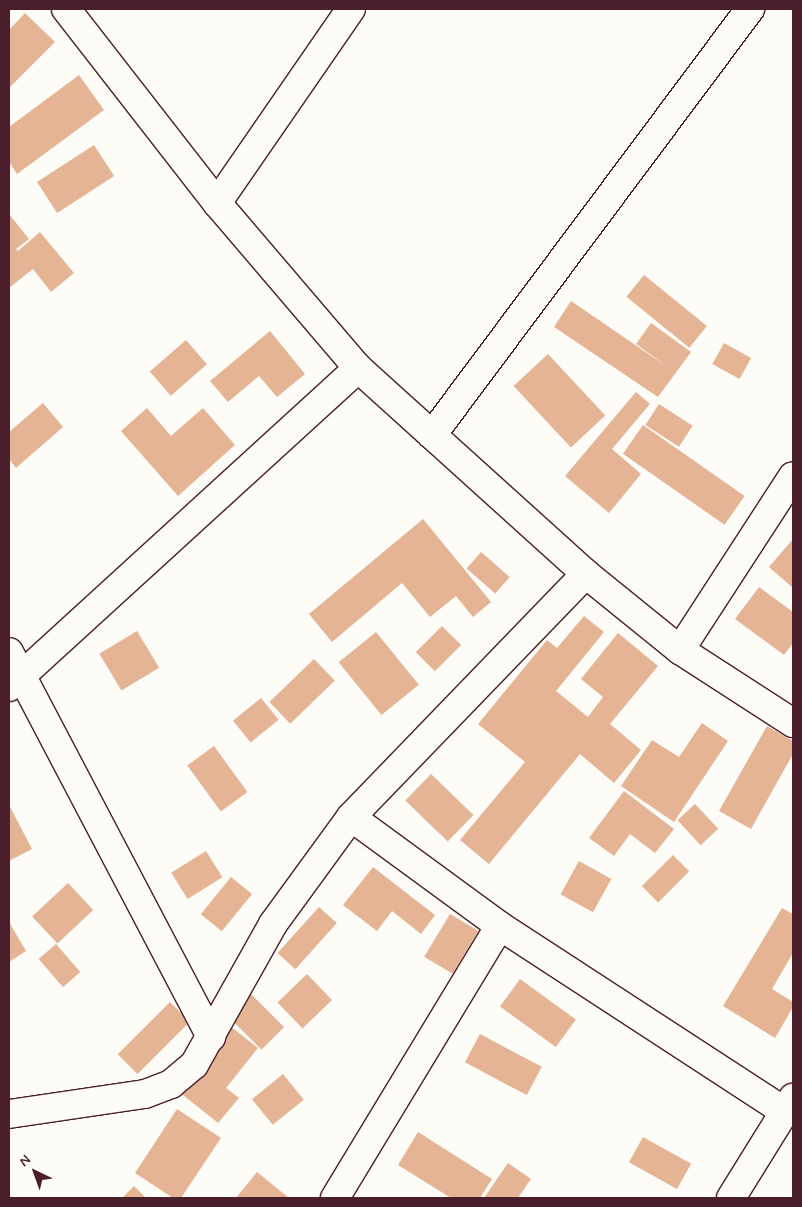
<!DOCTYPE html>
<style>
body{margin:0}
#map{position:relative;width:802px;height:1207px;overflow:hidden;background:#fdfcf7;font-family:Mynerve,sans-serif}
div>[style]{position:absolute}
.building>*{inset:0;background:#e4b495;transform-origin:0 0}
.roads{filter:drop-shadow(1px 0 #4a1f2b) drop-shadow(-1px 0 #4a1f2b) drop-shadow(0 1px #4a1f2b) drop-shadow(0 -1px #4a1f2b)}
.minor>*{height:28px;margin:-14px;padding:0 14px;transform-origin:14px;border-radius:14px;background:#fdfcf7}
span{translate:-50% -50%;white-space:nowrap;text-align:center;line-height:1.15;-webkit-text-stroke:5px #fdfcf7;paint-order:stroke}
.frame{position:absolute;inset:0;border:10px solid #4a1f2b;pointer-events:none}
.north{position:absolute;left:10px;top:1147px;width:50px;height:50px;-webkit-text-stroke:4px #fdfcf7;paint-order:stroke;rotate:318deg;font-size:14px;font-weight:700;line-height:20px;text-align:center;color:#4a1f2b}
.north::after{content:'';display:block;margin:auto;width:18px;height:22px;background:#4a1f2b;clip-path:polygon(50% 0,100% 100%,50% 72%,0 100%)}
</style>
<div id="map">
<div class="building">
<i style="clip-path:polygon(25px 13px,55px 42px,9px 88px,9px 30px)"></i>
<i style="clip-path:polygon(79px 75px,104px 110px,17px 174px,9px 162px,9px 127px)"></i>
<i style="left:94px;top:145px;width:37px;height:68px;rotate:57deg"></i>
<i style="clip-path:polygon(9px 214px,29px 239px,16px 249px,18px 251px,40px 232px,74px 273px,51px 292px,33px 269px,9px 288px)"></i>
<i style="left:644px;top:275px;width:81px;height:28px;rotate:39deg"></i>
<i style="clip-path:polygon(571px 301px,669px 368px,636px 344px,651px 323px,691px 352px,658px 397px,554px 327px)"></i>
<i style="clip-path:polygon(270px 331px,305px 374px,277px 397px,259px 376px,228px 402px,210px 381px)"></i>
<i style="left:186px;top:340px;width:32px;height:48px;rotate:49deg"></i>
<i style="left:724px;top:343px;width:31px;height:24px;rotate:29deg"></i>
<i style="left:548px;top:354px;width:84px;height:47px;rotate:47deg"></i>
<i style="clip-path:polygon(636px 392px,650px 404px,612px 449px,641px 474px,609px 513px,565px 476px)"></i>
<i style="clip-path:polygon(43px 403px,63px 427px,16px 468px,9px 459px,9px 432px)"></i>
<i style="left:659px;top:404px;width:40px;height:25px;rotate:33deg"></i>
<i style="clip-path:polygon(147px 408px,171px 436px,203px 408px,235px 445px,178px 496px,121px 431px)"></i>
<i style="left:643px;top:425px;width:124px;height:35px;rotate:35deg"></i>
<i style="clip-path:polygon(423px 519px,491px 602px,473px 617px,456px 596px,430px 617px,402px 583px,332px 642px,309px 614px)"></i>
<i style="clip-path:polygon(793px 539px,793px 588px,769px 567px)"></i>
<i style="left:481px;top:552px;width:38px;height:22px;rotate:41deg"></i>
<i style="clip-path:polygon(759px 587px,793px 612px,793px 643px,784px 655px,735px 619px)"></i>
<i style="clip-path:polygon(584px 616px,604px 632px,556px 691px,588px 717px,603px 697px,581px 679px,618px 633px,658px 666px,610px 724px,641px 750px,614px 783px,580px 754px,489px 864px,460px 840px,525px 762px,478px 724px,547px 640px,557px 648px)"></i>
<i style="left:442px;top:626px;width:27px;height:37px;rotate:45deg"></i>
<i style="left:137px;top:631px;width:43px;height:44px;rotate:59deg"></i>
<i style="left:376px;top:632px;width:68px;height:48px;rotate:51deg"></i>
<i style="left:314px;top:659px;width:30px;height:62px;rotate:46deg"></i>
<i style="left:261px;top:698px;width:28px;height:36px;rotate:51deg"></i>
<i style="clip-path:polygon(702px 723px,728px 741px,674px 822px,621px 786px,652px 740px,679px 757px)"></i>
<i style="clip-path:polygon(767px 726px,793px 741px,793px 754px,751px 829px,719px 811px)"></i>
<i style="left:214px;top:746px;width:57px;height:33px;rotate:54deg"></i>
<i style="left:431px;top:774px;width:59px;height:37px;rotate:44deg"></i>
<i style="clip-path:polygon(624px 791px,674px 829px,655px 853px,630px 834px,614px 856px,589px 838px)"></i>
<i style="left:695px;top:804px;width:34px;height:24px;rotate:47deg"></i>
<i style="clip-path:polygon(9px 805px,32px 849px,9px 861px)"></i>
<i style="left:206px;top:851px;width:31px;height:41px;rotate:58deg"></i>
<i style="left:673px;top:855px;width:23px;height:44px;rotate:45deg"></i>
<i style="left:579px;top:861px;width:37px;height:38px;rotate:29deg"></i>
<i style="clip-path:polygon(373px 867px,435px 915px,421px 934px,392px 911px,377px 931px,343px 905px)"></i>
<i style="left:231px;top:877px;width:27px;height:48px;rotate:39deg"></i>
<i style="left:68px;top:883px;width:37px;height:49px;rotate:47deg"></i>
<i style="left:319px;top:907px;width:24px;height:62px;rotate:42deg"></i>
<i style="clip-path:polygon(782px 908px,793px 914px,793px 953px,772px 989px,793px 1002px,793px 1007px,775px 1038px,723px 1006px)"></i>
<i style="left:450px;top:914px;width:33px;height:50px;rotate:31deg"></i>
<i style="clip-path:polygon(9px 922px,26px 951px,9px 962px)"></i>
<i style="left:56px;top:944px;width:37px;height:23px;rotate:49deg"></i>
<i style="left:307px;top:974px;width:36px;height:41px;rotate:46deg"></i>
<i style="left:520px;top:979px;width:69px;height:34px;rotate:36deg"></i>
<i style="left:248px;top:991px;width:51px;height:32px;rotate:45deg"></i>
<i style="left:170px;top:1002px;width:28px;height:74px;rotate:45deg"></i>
<i style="clip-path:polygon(230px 1026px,258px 1048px,226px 1088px,239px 1098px,218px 1123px,178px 1091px)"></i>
<i style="left:480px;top:1034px;width:70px;height:32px;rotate:28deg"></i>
<i style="left:283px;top:1074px;width:33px;height:40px;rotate:51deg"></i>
<i style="clip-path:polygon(177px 1109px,221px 1138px,181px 1198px,173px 1198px,135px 1173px)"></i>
<i style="clip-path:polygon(418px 1132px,492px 1179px,480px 1198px,451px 1198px,398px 1165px)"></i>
<i style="left:643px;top:1137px;width:55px;height:29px;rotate:29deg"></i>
<i style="clip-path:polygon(508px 1163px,531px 1179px,518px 1198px,484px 1198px)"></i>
<i style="clip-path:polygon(257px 1172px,289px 1198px,236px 1198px)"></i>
<i style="clip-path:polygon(134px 1186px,146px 1198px,122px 1198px)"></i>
</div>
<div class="roads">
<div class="minor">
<i style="left:66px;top:9px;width:246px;rotate:52.1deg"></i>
<i style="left:217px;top:203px;width:217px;rotate:49.5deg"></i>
<i style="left:358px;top:368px;width:307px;rotate:42.1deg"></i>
<i style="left:586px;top:574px;width:121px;rotate:39deg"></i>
<i style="left:680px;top:650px;width:135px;rotate:32.9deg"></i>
<i style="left:217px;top:203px;width:236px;rotate:-55.4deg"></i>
<i style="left:432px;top:435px;width:532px;rotate:-53.26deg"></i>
<i style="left:680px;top:650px;width:207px;rotate:-57deg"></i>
<i style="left:9px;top:652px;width:435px;rotate:62.3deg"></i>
<i style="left:9px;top:687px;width:473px;rotate:-42.4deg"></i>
<i style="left:351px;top:817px;width:185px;rotate:36.2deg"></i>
<i style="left:500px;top:926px;width:339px;rotate:33.1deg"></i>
<i style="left:9px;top:1114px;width:137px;rotate:-8.4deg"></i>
<i style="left:145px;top:1094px;width:28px;rotate:-21deg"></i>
<i style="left:171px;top:1084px;width:30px;rotate:-40deg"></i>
<i style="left:194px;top:1065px;width:162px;rotate:-60.7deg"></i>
<i style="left:273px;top:924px;width:132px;rotate:-53.9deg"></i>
<i style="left:351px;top:817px;width:338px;rotate:-46deg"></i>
<i style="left:335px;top:1198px;width:318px;rotate:-58.8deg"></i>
<i style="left:731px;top:1198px;width:118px;rotate:-58.2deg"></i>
</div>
</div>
<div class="frame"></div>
<div class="north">N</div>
</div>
